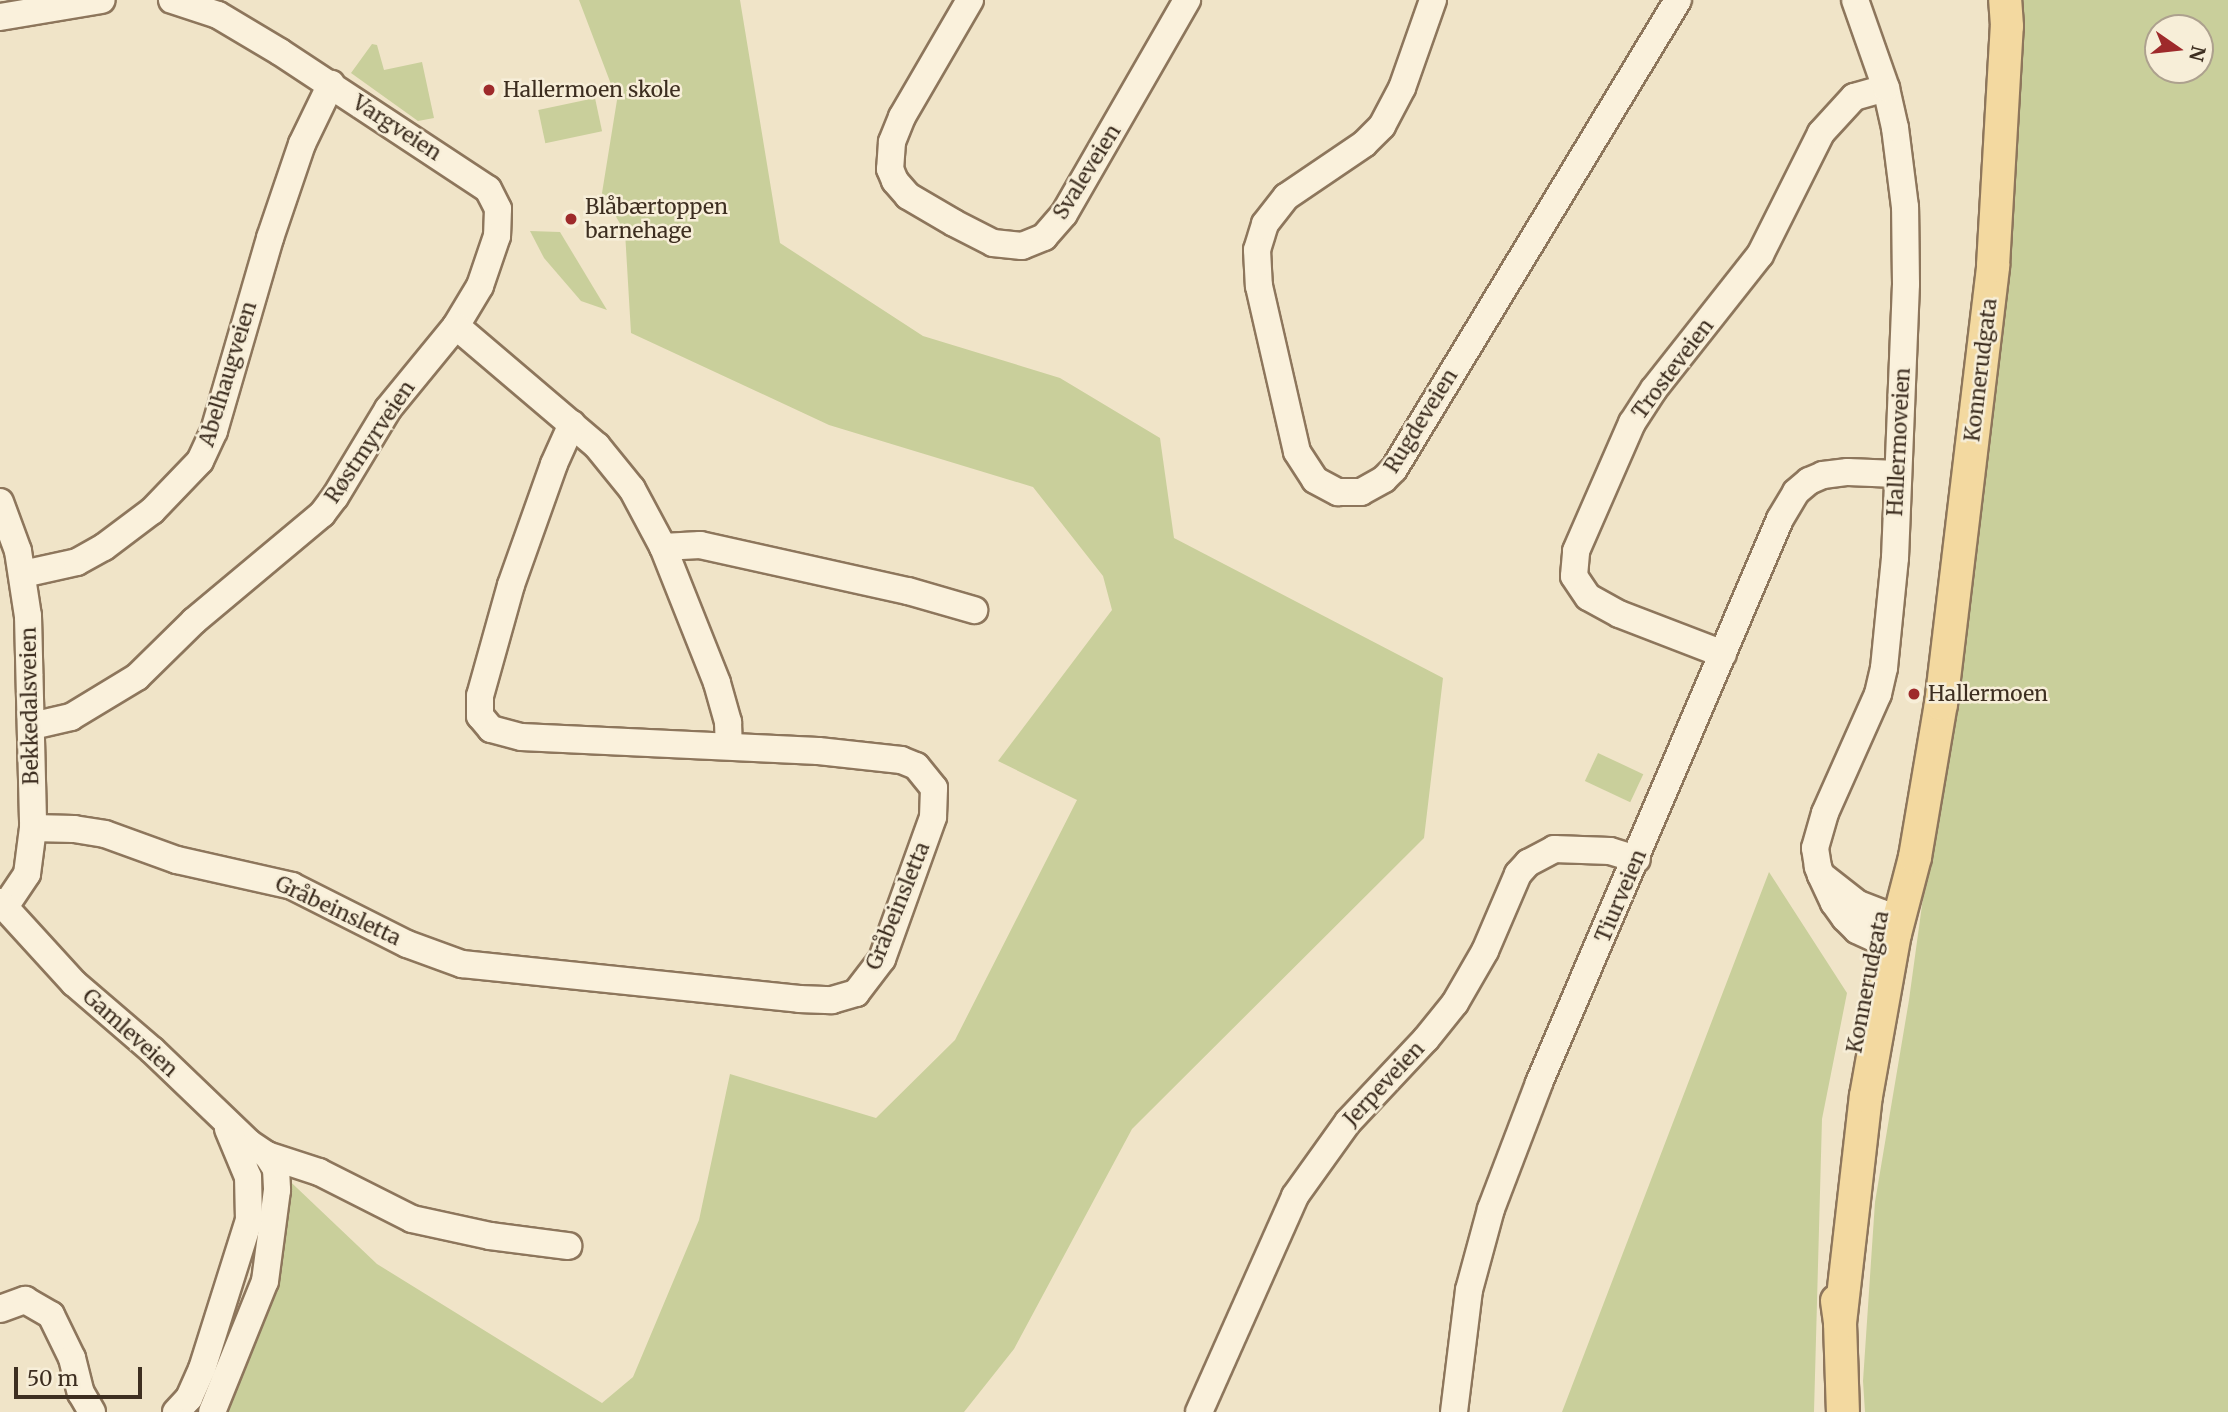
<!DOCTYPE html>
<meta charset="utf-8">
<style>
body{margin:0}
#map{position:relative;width:2228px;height:1412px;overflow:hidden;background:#f0e4c8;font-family:Merriweather,serif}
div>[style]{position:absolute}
.green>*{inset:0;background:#c9cf9b;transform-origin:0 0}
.roads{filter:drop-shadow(2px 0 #8d765c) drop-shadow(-2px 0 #8d765c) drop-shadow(0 2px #8d765c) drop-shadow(0 -2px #8d765c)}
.minor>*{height:26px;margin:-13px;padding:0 13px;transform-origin:13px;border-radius:13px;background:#faf1dc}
.major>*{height:32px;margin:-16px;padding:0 16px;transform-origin:16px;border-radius:16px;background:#f3d9a0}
.dots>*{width:19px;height:19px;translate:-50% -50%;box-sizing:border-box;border:4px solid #f7eed8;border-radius:50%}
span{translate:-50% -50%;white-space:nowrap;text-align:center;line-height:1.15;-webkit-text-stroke:5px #f7eed8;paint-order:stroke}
.poi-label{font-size:21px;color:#3d2e20}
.left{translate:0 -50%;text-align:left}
.street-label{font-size:21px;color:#3d2e20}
.north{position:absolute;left:2144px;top:14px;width:70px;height:70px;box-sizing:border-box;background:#f7eed8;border:2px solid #ada18e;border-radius:50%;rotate:104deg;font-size:19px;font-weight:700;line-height:28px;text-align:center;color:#3d2e20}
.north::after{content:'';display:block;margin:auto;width:24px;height:32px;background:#9e2a2b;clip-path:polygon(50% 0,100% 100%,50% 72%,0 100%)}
.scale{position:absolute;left:14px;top:1367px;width:128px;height:32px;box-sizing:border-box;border:4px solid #3d2e20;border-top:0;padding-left:9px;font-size:21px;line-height:24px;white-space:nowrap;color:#3d2e20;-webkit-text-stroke:5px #f7eed8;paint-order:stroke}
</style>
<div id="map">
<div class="green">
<i style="clip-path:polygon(579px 0,740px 0,780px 243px,923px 336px,1060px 378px,1160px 438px,1174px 538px,1443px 678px,1424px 838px,1132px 1129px,1014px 1349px,964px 1412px,216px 1412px,263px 1299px,277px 1169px,377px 1264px,602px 1403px,633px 1377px,699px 1220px,730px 1074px,876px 1118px,955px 1040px,1077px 800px,998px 761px,1112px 610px,1103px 576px,1033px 487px,829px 425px,631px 333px,625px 232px,602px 193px,617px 100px)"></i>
<i style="clip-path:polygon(evenodd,2017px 0,2228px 0,2228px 1412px,1865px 1412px,1863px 1381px,1875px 1202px,1909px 1000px,2009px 270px,2017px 0,2158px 28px,2200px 28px,2200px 70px,2158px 70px,2158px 28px)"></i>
<i style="clip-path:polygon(372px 44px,377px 45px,384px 70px,422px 62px,434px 118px,418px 121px,351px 73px)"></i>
<i style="left:595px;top:98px;width:34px;height:58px;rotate:78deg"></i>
<i style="clip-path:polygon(530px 231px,560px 232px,607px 310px,581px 301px,544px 258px)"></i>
<i style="left:1598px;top:753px;width:50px;height:31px;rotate:25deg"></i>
<i style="clip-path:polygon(1769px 872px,1847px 993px,1822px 1119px,1814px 1412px,1562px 1412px)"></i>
</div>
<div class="roads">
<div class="minor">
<i style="left:172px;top:0;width:48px;rotate:18.1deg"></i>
<i style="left:218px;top:15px;width:72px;rotate:30.8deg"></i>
<i style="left:280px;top:52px;width:249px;rotate:33.4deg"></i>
<i style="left:488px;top:189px;width:22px;rotate:63deg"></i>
<i style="left:498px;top:209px;width:27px;rotate:92deg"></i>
<i style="left:497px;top:236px;width:53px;rotate:108.8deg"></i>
<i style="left:480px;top:286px;width:47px;rotate:121deg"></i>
<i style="left:970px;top:0;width:135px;rotate:120.2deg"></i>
<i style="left:902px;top:117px;width:27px;rotate:112deg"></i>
<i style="left:892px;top:142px;width:27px;rotate:94deg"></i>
<i style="left:890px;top:169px;width:13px;rotate:67deg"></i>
<i style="left:895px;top:181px;width:20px;rotate:49deg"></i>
<i style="left:908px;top:196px;width:53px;rotate:30.4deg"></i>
<i style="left:954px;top:223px;width:44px;rotate:27.1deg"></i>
<i style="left:993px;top:243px;width:29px;rotate:6deg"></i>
<i style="left:1022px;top:246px;width:24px;rotate:-22deg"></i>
<i style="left:1044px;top:237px;width:30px;rotate:-49deg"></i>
<i style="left:1064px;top:214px;width:247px;rotate:-60.1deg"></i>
<i style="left:1433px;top:0;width:93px;rotate:109.4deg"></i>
<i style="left:1402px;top:88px;width:43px;rotate:117.8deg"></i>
<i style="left:1382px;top:126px;width:25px;rotate:135deg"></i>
<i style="left:1364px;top:144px;width:94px;rotate:145.8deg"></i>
<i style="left:1286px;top:197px;width:34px;rotate:128deg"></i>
<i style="left:1265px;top:224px;width:27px;rotate:107deg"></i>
<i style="left:1257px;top:250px;width:36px;rotate:87deg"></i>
<i style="left:1259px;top:286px;width:170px;rotate:77.1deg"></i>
<i style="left:1297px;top:452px;width:33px;rotate:57deg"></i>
<i style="left:1315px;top:480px;width:26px;rotate:28deg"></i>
<i style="left:1338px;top:492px;width:23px"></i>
<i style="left:1361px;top:492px;width:26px;rotate:-29deg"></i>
<i style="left:1384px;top:479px;width:14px;rotate:-45deg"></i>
<i style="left:1394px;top:469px;width:548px;rotate:-58.8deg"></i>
<i style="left:0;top:17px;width:103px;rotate:-9.5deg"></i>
<i style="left:0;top:502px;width:52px;rotate:69.8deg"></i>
<i style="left:18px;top:551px;width:66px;rotate:81.3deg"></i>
<i style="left:28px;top:616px;width:212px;rotate:88.6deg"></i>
<i style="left:33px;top:828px;width:46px;rotate:97.4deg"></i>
<i style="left:27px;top:874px;width:40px;rotate:124deg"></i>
<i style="left:663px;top:547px;width:37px;rotate:-3deg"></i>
<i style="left:700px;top:545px;width:213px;rotate:12.5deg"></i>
<i style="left:908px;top:591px;width:69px;rotate:16.1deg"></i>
<i style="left:23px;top:574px;width:55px;rotate:-12.5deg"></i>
<i style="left:77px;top:562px;width:31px;rotate:-29deg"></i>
<i style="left:104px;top:547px;width:60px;rotate:-36.9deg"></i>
<i style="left:152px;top:511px;width:69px;rotate:-46.2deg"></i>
<i style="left:200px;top:461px;width:33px;rotate:-65deg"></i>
<i style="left:214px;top:431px;width:201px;rotate:-73.8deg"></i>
<i style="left:270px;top:238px;width:99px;rotate:-71.2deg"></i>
<i style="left:302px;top:144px;width:67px;rotate:-64.2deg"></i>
<i style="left:1723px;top:654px;width:111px;rotate:-159deg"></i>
<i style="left:1619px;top:614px;width:35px;rotate:-151deg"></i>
<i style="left:1588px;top:597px;width:25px;rotate:-124deg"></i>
<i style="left:1574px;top:576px;width:25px;rotate:-85deg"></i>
<i style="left:1576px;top:551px;width:140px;rotate:-66.4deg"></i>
<i style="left:1632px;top:423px;width:40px;rotate:-57.1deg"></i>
<i style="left:1654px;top:389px;width:171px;rotate:-51.7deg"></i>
<i style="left:1760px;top:255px;width:136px;rotate:-63.4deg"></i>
<i style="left:1821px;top:133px;width:49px;rotate:-47.5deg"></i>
<i style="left:1854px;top:97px;width:33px;rotate:-16deg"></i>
<i style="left:32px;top:726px;width:40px;rotate:-13deg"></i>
<i style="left:71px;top:717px;width:77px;rotate:-31.2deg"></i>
<i style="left:137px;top:677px;width:80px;rotate:-44.5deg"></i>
<i style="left:194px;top:621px;width:167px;rotate:-39.9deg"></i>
<i style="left:322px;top:514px;width:21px;rotate:-53deg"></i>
<i style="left:335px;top:497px;width:103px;rotate:-58.9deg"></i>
<i style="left:388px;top:409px;width:107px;rotate:-50.7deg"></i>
<i style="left:456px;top:326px;width:185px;rotate:40.4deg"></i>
<i style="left:597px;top:446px;width:55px;rotate:50.9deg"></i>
<i style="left:632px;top:489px;width:66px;rotate:61.9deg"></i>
<i style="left:663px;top:547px;width:146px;rotate:68.3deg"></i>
<i style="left:717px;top:683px;width:41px;rotate:74.2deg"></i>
<i style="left:728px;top:722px;width:24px;rotate:88deg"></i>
<i style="left:33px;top:828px;width:41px;rotate:1.4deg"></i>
<i style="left:74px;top:829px;width:31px;rotate:9deg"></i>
<i style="left:105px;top:834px;width:77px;rotate:19.9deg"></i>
<i style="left:177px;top:860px;width:118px;rotate:12.7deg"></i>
<i style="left:292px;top:886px;width:129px;rotate:26.8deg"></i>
<i style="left:407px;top:944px;width:59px;rotate:20deg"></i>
<i style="left:462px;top:964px;width:339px;rotate:5.9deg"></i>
<i style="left:799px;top:999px;width:33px;rotate:2deg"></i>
<i style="left:832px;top:1000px;width:25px;rotate:-16deg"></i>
<i style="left:856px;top:993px;width:43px;rotate:-52.6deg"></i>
<i style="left:882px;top:959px;width:151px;rotate:-70.2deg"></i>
<i style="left:933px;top:817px;width:29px;rotate:-88deg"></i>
<i style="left:934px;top:788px;width:28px;rotate:-129deg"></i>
<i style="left:916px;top:766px;width:16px;rotate:-158deg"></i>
<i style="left:901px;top:760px;width:83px;rotate:-173.8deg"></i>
<i style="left:818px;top:751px;width:297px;rotate:-177.3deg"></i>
<i style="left:521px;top:737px;width:31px;rotate:-165deg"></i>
<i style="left:491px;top:729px;width:17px;rotate:-130deg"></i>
<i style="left:480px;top:716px;width:20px;rotate:-90deg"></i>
<i style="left:480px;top:696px;width:115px;rotate:-74.4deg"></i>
<i style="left:511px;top:585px;width:128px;rotate:-70.4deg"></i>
<i style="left:554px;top:464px;width:44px;rotate:-65.8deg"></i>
<i style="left:1821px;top:875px;width:47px;rotate:38.1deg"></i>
<i style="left:1858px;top:904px;width:25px;rotate:21deg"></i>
<i style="left:1881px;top:913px;width:25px;rotate:56deg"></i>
<i style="left:1895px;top:934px;width:20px;rotate:165deg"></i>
<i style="left:1876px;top:939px;width:21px;rotate:-155deg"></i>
<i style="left:1857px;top:930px;width:17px;rotate:-135deg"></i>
<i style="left:1845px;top:918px;width:19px;rotate:-126deg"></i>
<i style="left:1834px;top:903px;width:31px;rotate:-115deg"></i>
<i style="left:1821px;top:875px;width:9px;rotate:-111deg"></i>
<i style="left:1818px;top:867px;width:19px;rotate:-99deg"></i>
<i style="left:1815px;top:848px;width:36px;rotate:-74deg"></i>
<i style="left:1825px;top:813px;width:130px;rotate:-66deg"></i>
<i style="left:1878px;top:694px;width:27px;rotate:-77deg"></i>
<i style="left:1884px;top:668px;width:111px;rotate:-84.3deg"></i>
<i style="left:1895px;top:558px;width:274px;rotate:-87.7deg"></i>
<i style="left:1906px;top:284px;width:77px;rotate:-90.7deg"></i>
<i style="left:1905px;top:207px;width:80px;rotate:-97.2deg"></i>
<i style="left:1895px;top:128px;width:41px;rotate:-102.7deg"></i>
<i style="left:1886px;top:88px;width:93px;rotate:-109.4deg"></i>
<i style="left:0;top:902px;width:110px;rotate:47.6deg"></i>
<i style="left:74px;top:983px;width:103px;rotate:40.7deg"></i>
<i style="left:152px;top:1050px;width:134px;rotate:43.8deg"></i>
<i style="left:249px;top:1143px;width:22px;rotate:34deg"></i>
<i style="left:267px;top:1155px;width:17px;rotate:57deg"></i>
<i style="left:276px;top:1169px;width:21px;rotate:87deg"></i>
<i style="left:277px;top:1190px;width:92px;rotate:97.5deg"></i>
<i style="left:265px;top:1281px;width:141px;rotate:112deg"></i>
<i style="left:267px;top:1155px;width:55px;rotate:18.1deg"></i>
<i style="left:319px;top:1172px;width:104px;rotate:26.8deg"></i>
<i style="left:412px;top:1219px;width:80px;rotate:12.3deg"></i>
<i style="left:490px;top:1236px;width:79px;rotate:7.3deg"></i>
<i style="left:0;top:1309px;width:27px;rotate:-20deg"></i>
<i style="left:25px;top:1300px;width:30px;rotate:30deg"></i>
<i style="left:51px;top:1315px;width:48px;rotate:64deg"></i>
<i style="left:72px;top:1358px;width:36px;rotate:76deg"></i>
<i style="left:81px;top:1393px;width:22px;rotate:60deg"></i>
<i style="left:176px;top:1412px;width:19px;rotate:-47deg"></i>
<i style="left:189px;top:1398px;width:32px;rotate:-66deg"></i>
<i style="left:202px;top:1369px;width:156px;rotate:-72.5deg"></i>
<i style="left:249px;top:1220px;width:43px;rotate:-91.3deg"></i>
<i style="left:248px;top:1177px;width:52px;rotate:-112.6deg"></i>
<i style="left:1199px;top:1412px;width:236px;rotate:-66deg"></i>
<i style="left:1295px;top:1196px;width:91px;rotate:-54.4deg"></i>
<i style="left:1348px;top:1122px;width:114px;rotate:-46.8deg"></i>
<i style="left:1426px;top:1039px;width:46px;rotate:-51.1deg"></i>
<i style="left:1455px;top:1003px;width:60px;rotate:-60deg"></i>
<i style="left:1485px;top:951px;width:84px;rotate:-66.8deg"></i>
<i style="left:1518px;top:874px;width:15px;rotate:-48deg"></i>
<i style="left:1528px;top:863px;width:30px;rotate:-28deg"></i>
<i style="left:1554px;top:849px;width:56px;rotate:2deg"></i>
<i style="left:1610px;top:851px;width:28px;rotate:17deg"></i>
<i style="left:1454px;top:1412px;width:123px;rotate:-83deg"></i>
<i style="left:1469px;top:1290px;width:84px;rotate:-74.8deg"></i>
<i style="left:1491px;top:1209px;width:135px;rotate:-69.1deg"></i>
<i style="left:1539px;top:1083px;width:613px;rotate:-66.86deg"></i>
<i style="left:1780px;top:519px;width:31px;rotate:-59deg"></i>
<i style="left:1796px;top:492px;width:17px;rotate:-40deg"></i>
<i style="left:1809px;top:481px;width:15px;rotate:-23deg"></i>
<i style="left:1823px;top:475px;width:25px;rotate:-7deg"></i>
<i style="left:1848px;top:472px;width:49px;rotate:2.3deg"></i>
</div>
<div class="major">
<i style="left:1837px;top:1301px;width:22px;rotate:82deg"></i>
<i style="left:1840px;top:1323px;width:89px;rotate:88.1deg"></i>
<i style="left:1840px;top:1323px;width:228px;rotate:-83.5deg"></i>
<i style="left:1866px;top:1096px;width:165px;rotate:-79.9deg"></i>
<i style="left:1895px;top:934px;width:80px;rotate:-75.4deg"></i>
<i style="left:1915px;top:857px;width:155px;rotate:-80.4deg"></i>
<i style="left:1941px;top:704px;width:441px;rotate:-83.2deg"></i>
<i style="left:1993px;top:266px;width:240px;rotate:-86.7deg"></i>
<i style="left:2007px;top:26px;width:26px;rotate:-94deg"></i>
</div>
</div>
<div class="dots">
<i style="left:489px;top:90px;background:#9e2a2b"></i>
<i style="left:571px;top:219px;background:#9e2a2b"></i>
<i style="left:1914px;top:694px;background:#9e2a2b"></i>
</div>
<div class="poi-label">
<span class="left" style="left:503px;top:90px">Hallermoen skole</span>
<span class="left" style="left:585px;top:219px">Blåbærtoppen<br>barnehage</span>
<span class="left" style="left:1928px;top:694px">Hallermoen</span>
</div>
<div class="street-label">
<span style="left:397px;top:128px;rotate:33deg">Vargveien</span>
<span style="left:1087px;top:172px;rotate:-58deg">Svaleveien</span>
<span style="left:1673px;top:369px;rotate:-53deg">Trosteveien</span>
<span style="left:1981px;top:370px;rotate:-83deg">Konnerudgata</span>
<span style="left:228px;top:374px;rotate:-73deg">Abelhaugveien</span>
<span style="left:1421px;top:421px;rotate:-58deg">Rugdeveien</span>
<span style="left:370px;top:442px;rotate:-56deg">Røstmyrveien</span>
<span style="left:1899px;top:442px;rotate:-87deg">Hallermoveien</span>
<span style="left:30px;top:706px;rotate:-91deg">Bekkedalsveien</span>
<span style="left:1621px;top:896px;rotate:-67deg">Tiurveien</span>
<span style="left:898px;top:906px;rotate:-68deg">Gråbeinsletta</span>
<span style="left:338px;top:911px;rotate:25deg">Gråbeinsletta</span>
<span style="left:1868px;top:982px;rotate:-79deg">Konnerudgata</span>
<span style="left:130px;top:1033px;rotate:42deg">Gamleveien</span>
<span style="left:1384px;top:1084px;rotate:-47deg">Jerpeveien</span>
</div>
<div class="north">N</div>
<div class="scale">50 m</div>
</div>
